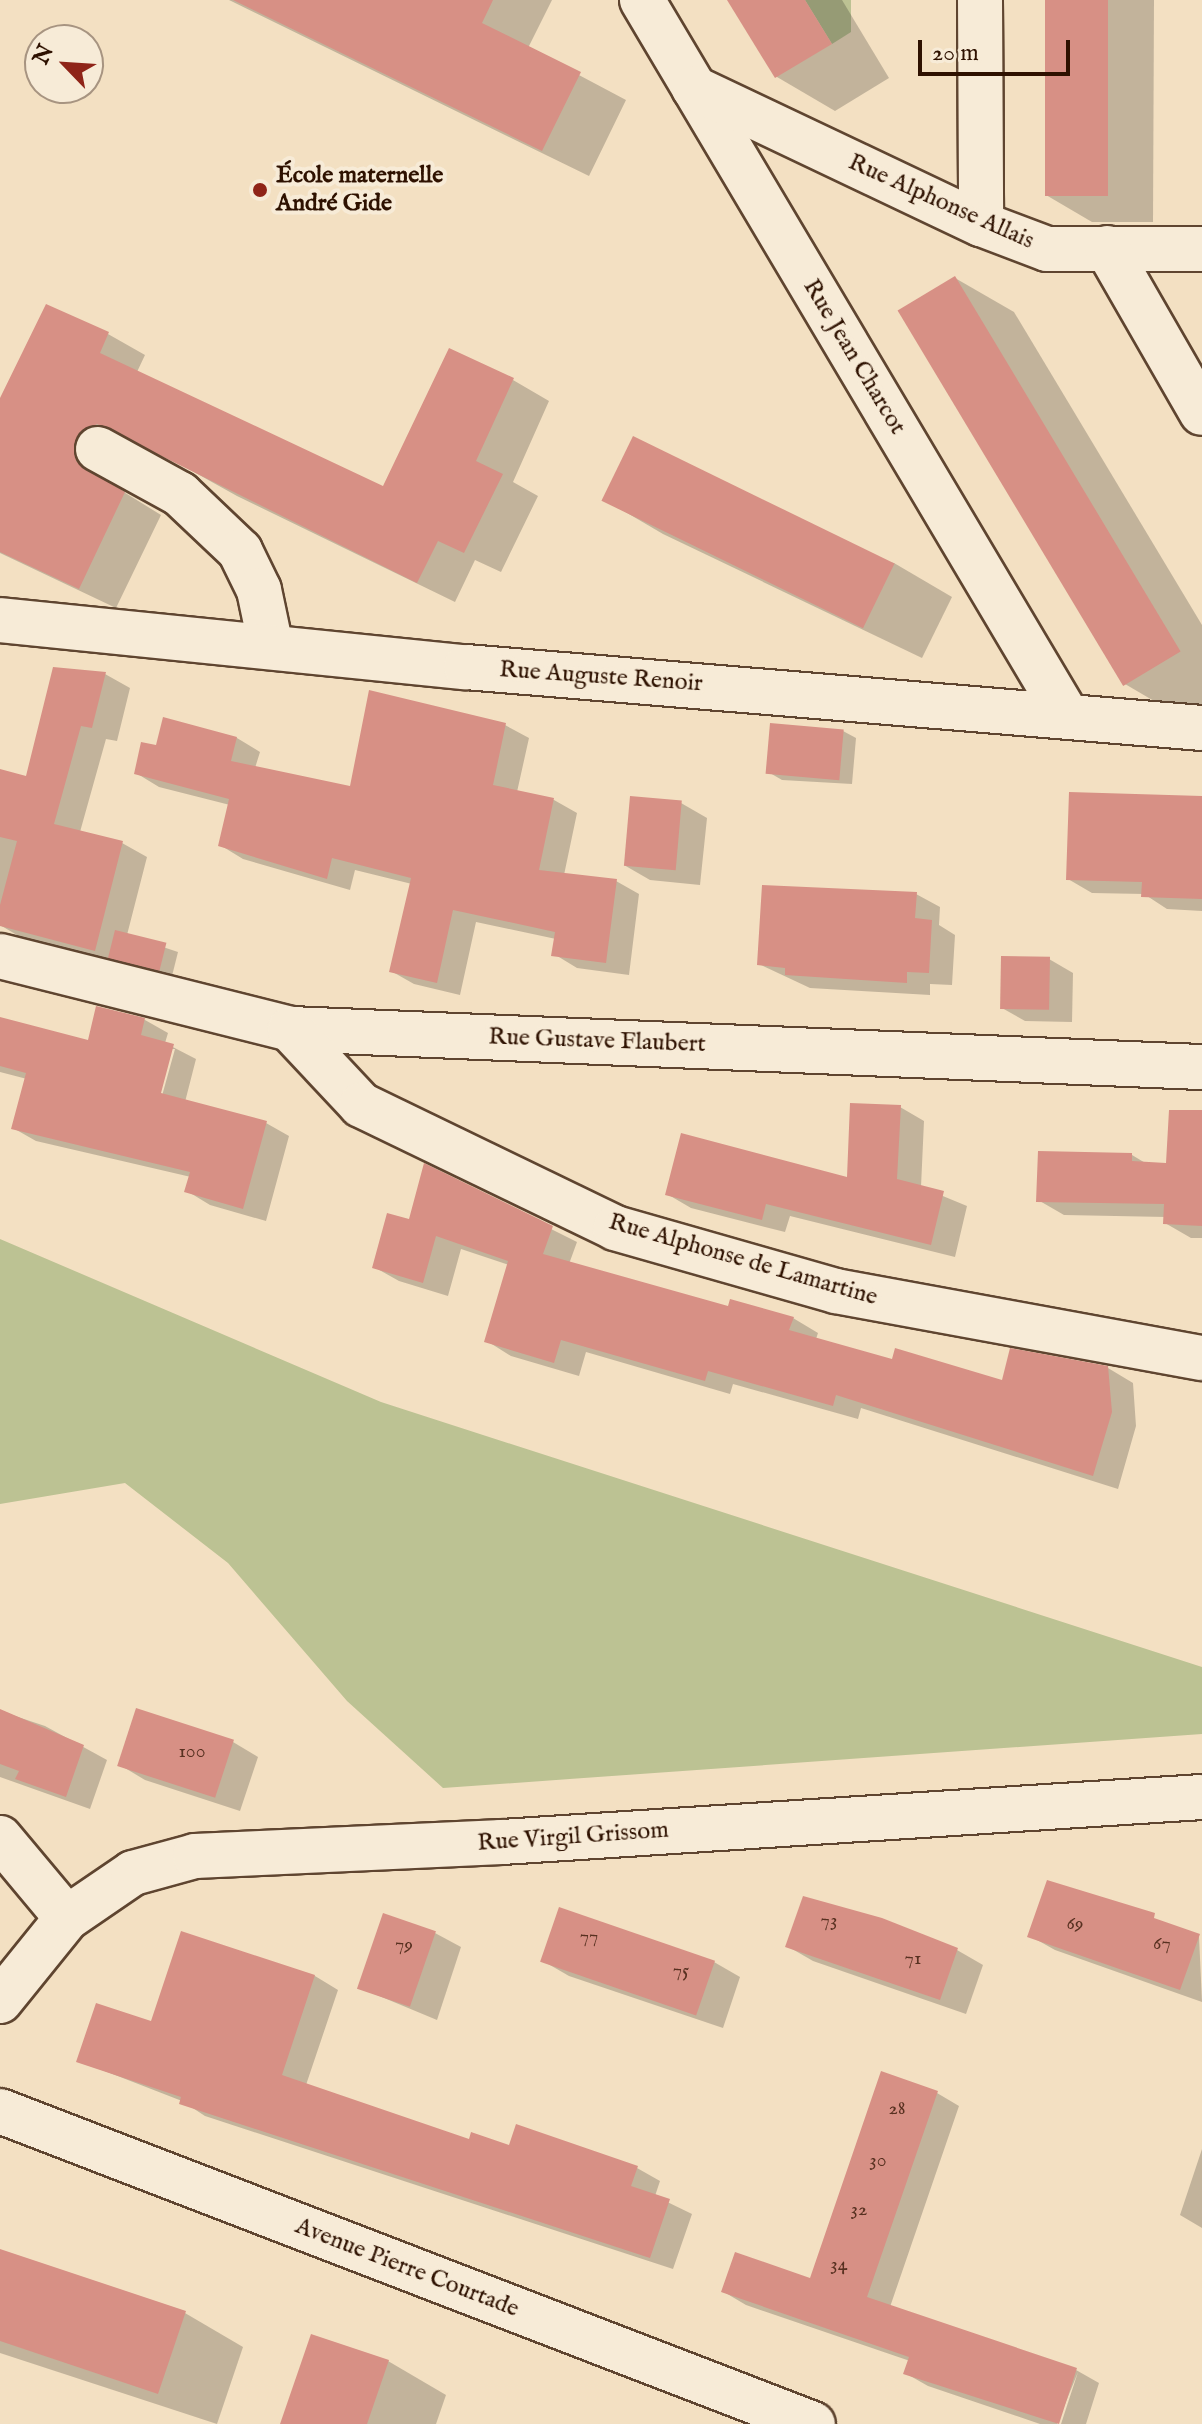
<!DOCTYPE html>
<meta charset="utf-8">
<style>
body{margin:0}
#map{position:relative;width:1202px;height:2424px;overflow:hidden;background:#f3e0c2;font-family:"IM FELL English",serif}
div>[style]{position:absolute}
.green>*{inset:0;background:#bcc293}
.shadow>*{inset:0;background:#0003}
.building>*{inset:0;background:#d79085;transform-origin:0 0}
.roads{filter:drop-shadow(2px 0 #5f4530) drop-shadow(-2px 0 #5f4530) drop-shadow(0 2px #5f4530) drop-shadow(0 -2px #5f4530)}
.minor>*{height:44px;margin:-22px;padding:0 22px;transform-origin:22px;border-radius:22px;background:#f7ebd7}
.dots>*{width:22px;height:22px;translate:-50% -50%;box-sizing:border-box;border:4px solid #f7ebd7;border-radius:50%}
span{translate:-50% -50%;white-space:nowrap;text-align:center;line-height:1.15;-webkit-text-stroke:8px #f7ebd7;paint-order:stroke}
.number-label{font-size:20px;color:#583121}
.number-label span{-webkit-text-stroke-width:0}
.poi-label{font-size:24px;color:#2e1100;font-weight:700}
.left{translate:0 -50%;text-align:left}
.street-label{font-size:24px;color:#2e1100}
.north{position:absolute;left:24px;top:24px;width:80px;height:80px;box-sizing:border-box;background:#f7ebd7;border:2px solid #a79481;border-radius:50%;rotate:295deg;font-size:22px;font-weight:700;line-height:32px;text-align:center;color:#2e1100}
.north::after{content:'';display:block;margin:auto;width:28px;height:36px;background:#8f2418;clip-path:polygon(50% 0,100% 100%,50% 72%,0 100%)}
.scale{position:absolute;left:918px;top:40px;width:152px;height:36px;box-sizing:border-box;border:4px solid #2e1100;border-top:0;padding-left:10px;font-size:24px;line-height:28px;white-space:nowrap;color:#2e1100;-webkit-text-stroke:6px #f7ebd7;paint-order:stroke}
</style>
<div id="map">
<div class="green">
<i style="clip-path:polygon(805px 0,851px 0,851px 32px,832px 44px)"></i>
<i style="clip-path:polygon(0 1239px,381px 1402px,1202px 1667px,1202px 1734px,443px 1788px,347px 1701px,228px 1563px,125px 1483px,0 1504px)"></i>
</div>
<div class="shadow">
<i style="clip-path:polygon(229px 0,552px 0,528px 48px,626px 100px,589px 176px)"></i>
<i style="clip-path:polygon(730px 0,842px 0,889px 78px,835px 111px,777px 77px)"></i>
<i style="clip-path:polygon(1047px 0,1154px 0,1153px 222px,1092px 222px,1046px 195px)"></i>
<i style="clip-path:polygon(955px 278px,1014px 312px,1202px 625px,1202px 706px,1183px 718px,1125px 684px)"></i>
<i style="clip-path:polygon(108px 334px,145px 355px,137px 372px,384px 489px,513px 380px,549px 401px,513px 482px,538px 496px,501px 572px,475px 560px,455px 602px,237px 496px,149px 447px,121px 448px,109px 470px,114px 486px,161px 515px,116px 608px,0 553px,0 402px)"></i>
<i style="clip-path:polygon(605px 500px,894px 563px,952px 597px,922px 658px,663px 534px)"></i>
<i style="clip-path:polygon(105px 674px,130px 688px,117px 741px,106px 739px,80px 832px,122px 843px,147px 857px,127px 935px,178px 952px,172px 976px,22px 938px,0 925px,0 771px,28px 779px)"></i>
<i style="clip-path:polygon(165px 720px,237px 738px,260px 752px,255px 768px,352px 789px,505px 725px,529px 738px,517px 792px,554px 800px,577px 813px,564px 875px,616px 881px,639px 894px,629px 975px,577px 968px,554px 954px,556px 939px,476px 922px,460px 995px,414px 984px,391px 971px,412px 884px,355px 870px,350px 890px,243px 859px,220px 845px,230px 805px,159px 787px,136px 773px,158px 747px)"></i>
<i style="clip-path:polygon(843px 731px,856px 738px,852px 784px,782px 780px,770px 773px)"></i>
<i style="clip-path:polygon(1202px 798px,1202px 911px,1167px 909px,1144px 894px,1092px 893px,1068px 879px)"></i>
<i style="clip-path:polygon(681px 803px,707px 818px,700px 885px,650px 880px,624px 865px)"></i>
<i style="clip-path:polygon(916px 894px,940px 907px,939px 925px,955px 935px,952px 985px,930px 984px,930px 995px,810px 988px,759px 964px)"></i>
<i style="clip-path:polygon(1049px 959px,1073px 973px,1072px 1022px,1025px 1021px,1002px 1008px)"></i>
<i style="clip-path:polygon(evenodd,98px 1008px,145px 1020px,168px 1033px,165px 1043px,196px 1059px,185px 1102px,266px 1123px,289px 1136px,266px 1221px,210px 1205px,187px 1191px,191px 1177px,36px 1141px,13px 1128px,27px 1079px,0 1072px,0 1019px,89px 1043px,98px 1008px,170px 1049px,175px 1049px,160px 1103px,157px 1102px,170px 1049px)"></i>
<i style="clip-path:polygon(900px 1107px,924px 1121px,921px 1187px,967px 1206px,955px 1257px,790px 1216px,785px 1232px,691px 1208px,667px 1194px,848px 1180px)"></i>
<i style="clip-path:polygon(1132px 1155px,1147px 1164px,1202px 1167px,1202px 1238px,1191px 1238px,1165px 1223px,1166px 1217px,1064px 1215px,1038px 1200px)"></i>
<i style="clip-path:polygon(425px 1166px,577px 1242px,569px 1264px,729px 1309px,793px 1318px,818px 1333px,816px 1339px,893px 1361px,1004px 1383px,1108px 1368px,1133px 1383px,1136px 1426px,1118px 1489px,861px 1408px,858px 1419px,733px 1384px,730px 1394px,586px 1352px,579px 1376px,511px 1356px,487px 1341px,509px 1265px,461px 1249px,448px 1296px,399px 1281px,374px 1267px,411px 1221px)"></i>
<i style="clip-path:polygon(0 1711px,45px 1726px,107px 1760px,90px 1809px,0 1777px)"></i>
<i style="clip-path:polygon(233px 1742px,258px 1757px,240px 1811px,145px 1780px,120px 1765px)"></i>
<i style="clip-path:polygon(435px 1933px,461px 1947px,437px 2020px,360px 1988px)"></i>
<i style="clip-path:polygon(182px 1934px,315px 1976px,338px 1990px,306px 2085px,470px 2141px,637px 2168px,660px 2181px,655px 2196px,692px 2214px,673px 2269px,205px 2116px,182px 2101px,79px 2061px,152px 2024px)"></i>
<i style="clip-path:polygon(1030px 1936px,1199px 1936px,1202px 2002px,1055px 1950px)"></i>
<i style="clip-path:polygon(787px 1946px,957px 1950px,983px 1965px,966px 2014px,813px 1961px)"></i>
<i style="clip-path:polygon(543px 1961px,714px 1962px,740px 1977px,723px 2028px,569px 1976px)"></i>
<i style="clip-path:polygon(937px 2093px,959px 2106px,890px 2307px,1076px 2370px,1099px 2383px,1086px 2424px,1061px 2424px,1078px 2372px,1057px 2424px,1040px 2424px,928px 2386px,905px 2373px,910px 2361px,746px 2305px,724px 2292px,811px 2280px)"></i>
<i style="clip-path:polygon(1202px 2149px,1202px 2228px,1180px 2215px)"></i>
<i style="clip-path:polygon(0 2251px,185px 2313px,243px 2347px,217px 2424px,0 2353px)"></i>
<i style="clip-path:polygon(388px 2361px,446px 2395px,436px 2424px,282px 2424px)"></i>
</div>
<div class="building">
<i style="clip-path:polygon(233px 0,493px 0,482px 23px,581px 72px,542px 151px)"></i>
<i style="clip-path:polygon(727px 0,805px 0,832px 44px,775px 78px)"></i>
<i style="left:1045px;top:0;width:63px;height:196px"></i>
<i style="left:955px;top:276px;width:438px;height:67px;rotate:59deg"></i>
<i style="clip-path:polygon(46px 304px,109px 332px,100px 353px,383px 486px,449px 348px,514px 378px,476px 461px,503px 474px,464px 553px,438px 541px,417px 583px,97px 424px,77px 436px,76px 461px,125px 492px,79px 589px,0 552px,0 398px)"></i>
<i style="left:633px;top:436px;width:291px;height:72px;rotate:26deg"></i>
<i style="clip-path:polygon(53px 667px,106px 672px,92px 728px,81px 726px,54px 824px,123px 841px,95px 951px,0 926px,0 905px,17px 841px,0 837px,0 769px,26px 776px)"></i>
<i style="clip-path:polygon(369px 690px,506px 723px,493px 785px,554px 798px,539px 870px,617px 879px,606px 963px,551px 956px,555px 932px,453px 910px,437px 983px,389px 972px,411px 878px,332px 858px,327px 879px,218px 846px,229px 799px,134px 774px,141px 742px,156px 745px,163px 717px,237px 737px,231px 761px,350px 786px)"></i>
<i style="left:770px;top:723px;width:74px;height:51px;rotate:5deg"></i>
<i style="clip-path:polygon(1069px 792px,1202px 796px,1202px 899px,1141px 897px,1142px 882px,1066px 880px)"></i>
<i style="left:630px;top:796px;width:52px;height:70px;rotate:5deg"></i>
<i style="clip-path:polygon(762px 885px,917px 892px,915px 918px,932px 920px,929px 973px,907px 972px,907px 983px,785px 975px,785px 968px,757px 965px)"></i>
<i style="left:115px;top:930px;width:53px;height:29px;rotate:14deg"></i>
<i style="left:1001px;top:956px;width:49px;height:53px;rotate:1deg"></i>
<i style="clip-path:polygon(96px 1006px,145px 1018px,141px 1035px,174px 1044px,161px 1093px,267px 1121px,243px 1209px,184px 1192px,190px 1172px,11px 1129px,26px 1073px,0 1066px,0 1017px,88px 1040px)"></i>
<i style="clip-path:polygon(850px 1103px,901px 1105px,897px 1179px,944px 1191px,931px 1245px,766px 1204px,762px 1220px,665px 1195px,681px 1133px,847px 1177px)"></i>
<i style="clip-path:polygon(1169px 1110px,1202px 1110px,1202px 1226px,1163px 1224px,1164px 1204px,1036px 1202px,1038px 1151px,1132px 1153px,1132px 1161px,1166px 1163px)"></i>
<i style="clip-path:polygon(424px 1163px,553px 1226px,543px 1254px,728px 1306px,730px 1299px,794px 1317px,789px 1330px,892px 1359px,895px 1348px,1002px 1380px,1010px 1348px,1108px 1366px,1112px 1412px,1093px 1476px,836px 1395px,833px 1406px,708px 1371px,705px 1381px,561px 1340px,554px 1363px,484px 1342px,508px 1261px,436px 1236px,423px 1283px,372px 1268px,387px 1213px,409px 1219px)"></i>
<i style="left:136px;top:1708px;width:103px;height:61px;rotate:18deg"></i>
<i style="clip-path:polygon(0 1709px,84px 1745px,66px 1797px,15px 1779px,19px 1771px,0 1764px)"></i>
<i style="clip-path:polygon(1047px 1880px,1155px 1913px,1154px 1918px,1200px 1934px,1180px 1990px,1027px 1937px)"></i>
<i style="clip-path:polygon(803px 1896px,882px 1918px,958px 1948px,940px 2000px,785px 1947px)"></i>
<i style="left:559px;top:1907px;width:165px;height:58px;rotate:19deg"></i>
<i style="left:383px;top:1913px;width:56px;height:80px;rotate:19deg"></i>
<i style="clip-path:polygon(181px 1931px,315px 1975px,282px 2075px,469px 2139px,471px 2132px,509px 2145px,516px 2124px,638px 2166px,631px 2186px,670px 2199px,650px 2258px,179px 2104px,181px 2097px,76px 2062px,96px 2003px,151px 2021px)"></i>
<i style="clip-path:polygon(881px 2071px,938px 2091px,867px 2297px,1077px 2368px,1059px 2424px,903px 2374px,909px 2357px,721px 2292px,735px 2252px,810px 2278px)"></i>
<i style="clip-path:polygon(0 2249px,186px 2311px,158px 2394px,0 2341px)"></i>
<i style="clip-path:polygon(311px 2334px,389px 2360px,367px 2424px,280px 2424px)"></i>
</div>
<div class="roads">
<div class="minor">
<i style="left:642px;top:0;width:830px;rotate:59.3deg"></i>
<i style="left:980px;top:0;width:224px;rotate:89.7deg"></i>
<i style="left:694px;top:88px;width:318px;rotate:25.4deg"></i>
<i style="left:981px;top:224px;width:71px;rotate:20.7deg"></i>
<i style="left:1047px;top:249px;width:155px"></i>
<i style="left:1107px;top:248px;width:190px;rotate:60.1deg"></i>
<i style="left:98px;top:449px;width:94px;rotate:28.8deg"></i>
<i style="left:180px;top:494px;width:83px;rotate:43.5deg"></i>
<i style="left:240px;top:551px;width:43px;rotate:64deg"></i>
<i style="left:259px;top:590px;width:58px;rotate:78.1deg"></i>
<i style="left:0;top:620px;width:468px;rotate:5.8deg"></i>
<i style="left:466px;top:667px;width:739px;rotate:4.74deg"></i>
<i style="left:0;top:956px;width:299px;rotate:14.1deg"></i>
<i style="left:290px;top:1029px;width:913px;rotate:2.39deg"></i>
<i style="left:290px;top:1029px;width:104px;rotate:46.9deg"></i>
<i style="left:361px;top:1105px;width:282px;rotate:25.8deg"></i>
<i style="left:615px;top:1228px;width:230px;rotate:15.9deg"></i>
<i style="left:836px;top:1291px;width:372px;rotate:10.4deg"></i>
<i style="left:0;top:1838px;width:104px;rotate:50.1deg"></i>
<i style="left:0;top:2001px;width:107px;rotate:-51.1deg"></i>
<i style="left:67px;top:1918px;width:80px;rotate:-34.3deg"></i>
<i style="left:133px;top:1873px;width:64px;rotate:-15.3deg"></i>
<i style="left:195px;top:1856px;width:307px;rotate:-2.6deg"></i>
<i style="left:502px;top:1842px;width:701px;rotate:-3.68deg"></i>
<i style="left:0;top:2111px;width:871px;rotate:21.06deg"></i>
</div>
</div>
<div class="dots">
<i style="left:260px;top:190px;background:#8f2418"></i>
</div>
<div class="number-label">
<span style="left:192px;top:1751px">100</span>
<span style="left:829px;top:1920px">73</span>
<span style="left:1075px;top:1923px">69</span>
<span style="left:589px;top:1936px">77</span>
<span style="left:1162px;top:1943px">67</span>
<span style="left:404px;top:1944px">79</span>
<span style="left:913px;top:1958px">71</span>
<span style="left:681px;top:1970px">75</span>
<span style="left:897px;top:2108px">28</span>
<span style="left:878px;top:2160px">30</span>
<span style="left:859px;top:2209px">32</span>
<span style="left:839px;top:2264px">34</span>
</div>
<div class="poi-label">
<span class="left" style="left:276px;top:190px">École maternelle<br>André Gide</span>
</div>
<div class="street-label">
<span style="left:941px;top:202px;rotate:24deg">Rue Alphonse Allais</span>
<span style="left:854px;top:357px;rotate:59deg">Rue Jean Charcot</span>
<span style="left:601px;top:677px;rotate:4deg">Rue Auguste Renoir</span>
<span style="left:597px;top:1041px;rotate:2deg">Rue Gustave Flaubert</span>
<span style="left:743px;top:1260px;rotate:16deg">Rue Alphonse de Lamartine</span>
<span style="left:573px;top:1837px;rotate:-4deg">Rue Virgil Grissom</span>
<span style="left:407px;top:2268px;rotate:21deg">Avenue Pierre Courtade</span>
</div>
<div class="north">N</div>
<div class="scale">20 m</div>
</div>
